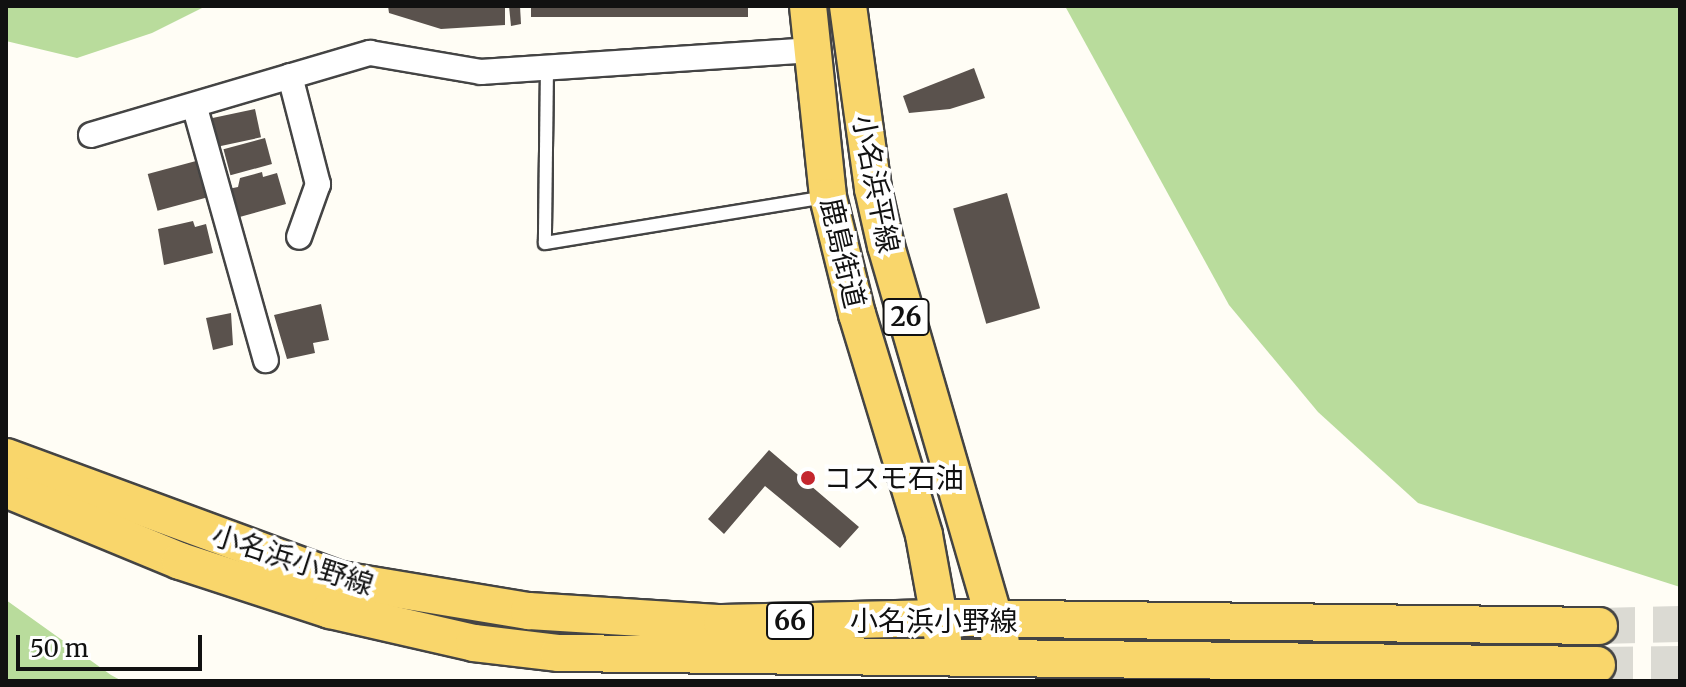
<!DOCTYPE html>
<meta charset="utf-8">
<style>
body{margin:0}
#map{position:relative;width:1686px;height:687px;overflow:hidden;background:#fffdf5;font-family:Merriweather,"Noto Sans JP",serif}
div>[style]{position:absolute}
.forest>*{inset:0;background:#b9dc9c}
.building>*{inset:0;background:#5a524d;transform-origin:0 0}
.primary-tunnel>*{height:36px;margin-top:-18px;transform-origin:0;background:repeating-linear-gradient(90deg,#dbdad3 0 36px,transparent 0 54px)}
.roads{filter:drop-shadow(2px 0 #444) drop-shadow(-2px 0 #444) drop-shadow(0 2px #444) drop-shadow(0 -2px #444)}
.service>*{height:12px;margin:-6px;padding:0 6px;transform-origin:6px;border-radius:6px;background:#fff}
.minor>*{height:24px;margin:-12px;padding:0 12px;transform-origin:12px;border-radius:12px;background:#fff}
.primary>*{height:36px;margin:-18px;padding:0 18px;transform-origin:18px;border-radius:18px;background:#f9d66b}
.dots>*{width:22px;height:22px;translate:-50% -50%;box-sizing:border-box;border:4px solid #fff;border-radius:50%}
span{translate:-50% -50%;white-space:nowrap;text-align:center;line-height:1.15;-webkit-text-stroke:8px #fff;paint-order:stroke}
.shield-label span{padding:2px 6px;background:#fff;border:2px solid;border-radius:6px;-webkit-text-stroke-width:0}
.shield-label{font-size:26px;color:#111;font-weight:700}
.street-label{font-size:28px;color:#111}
.poi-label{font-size:28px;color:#111}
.left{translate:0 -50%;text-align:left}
.frame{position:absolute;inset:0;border:8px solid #111;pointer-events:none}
.scale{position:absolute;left:16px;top:635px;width:186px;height:36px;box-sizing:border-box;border:4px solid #111;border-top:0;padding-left:10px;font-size:24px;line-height:28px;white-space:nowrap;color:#111;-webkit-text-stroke:6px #fff;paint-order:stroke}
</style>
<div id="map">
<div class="forest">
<i style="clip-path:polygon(6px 6px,206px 6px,152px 33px,77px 58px,6px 41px)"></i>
<i style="clip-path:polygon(1065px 6px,1680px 6px,1680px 587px,1418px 503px,1318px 412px,1229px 305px)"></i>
<i style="clip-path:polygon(6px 600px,111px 675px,122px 681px,6px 681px)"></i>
</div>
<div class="building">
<i style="clip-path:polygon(388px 6px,505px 6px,505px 25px,441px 29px,389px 13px)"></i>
<i style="clip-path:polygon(509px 6px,520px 6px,521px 24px,511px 26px)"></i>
<i style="left:531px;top:6px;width:217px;height:11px"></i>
<i style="clip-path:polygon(974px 68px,985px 98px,950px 109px,909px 113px,903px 96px)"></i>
<i style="left:255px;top:109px;width:29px;height:47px;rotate:78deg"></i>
<i style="left:265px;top:138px;width:27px;height:43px;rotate:75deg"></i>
<i style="left:196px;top:161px;width:38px;height:50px;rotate:75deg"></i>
<i style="clip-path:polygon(262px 172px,263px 177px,277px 173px,286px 204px,236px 218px,228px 189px,238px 187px,240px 178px)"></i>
<i style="left:1007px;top:193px;width:120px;height:56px;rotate:74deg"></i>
<i style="clip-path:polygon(193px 221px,195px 227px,206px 224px,213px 253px,164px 265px,158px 229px)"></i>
<i style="clip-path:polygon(321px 304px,329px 340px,313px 343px,315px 353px,287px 359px,274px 315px)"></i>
<i style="clip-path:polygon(231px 313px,233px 345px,213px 350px,206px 318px)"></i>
<i style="clip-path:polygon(769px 450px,859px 527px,840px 548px,765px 486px,724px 534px,708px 519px)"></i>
</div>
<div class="primary-tunnel">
<i style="left:1599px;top:626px;width:81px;rotate:-1.4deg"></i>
<i style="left:1597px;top:665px;width:83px;rotate:-0.7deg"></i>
</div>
<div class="roads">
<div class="service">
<i style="left:547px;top:68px;width:175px;rotate:90.7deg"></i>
<i style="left:545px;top:243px;width:284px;rotate:-9.3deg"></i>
</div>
<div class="minor">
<i style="left:290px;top:76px;width:112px;rotate:75.5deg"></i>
<i style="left:318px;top:184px;width:56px;rotate:109.7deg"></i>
<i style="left:195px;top:108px;width:262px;rotate:74.3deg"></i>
<i style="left:91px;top:135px;width:291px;rotate:-16.4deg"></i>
<i style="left:370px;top:53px;width:113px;rotate:9.7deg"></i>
<i style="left:481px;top:72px;width:332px;rotate:-3.8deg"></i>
</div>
<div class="primary">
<i style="left:808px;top:6px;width:192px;rotate:84deg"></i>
<i style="left:828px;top:197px;width:121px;rotate:76.1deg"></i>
<i style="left:857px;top:314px;width:231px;rotate:73.1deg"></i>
<i style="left:924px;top:535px;width:107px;rotate:79.7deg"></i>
<i style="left:848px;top:6px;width:185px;rotate:82.2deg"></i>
<i style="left:873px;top:189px;width:58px;rotate:77.2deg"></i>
<i style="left:886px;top:246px;width:411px;rotate:73.8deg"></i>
<i style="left:6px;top:457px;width:357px;rotate:20.2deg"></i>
<i style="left:341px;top:580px;width:191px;rotate:9.4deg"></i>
<i style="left:529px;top:611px;width:193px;rotate:3.6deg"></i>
<i style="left:722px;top:623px;width:217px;rotate:-1.3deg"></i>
<i style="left:939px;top:618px;width:660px;rotate:0.69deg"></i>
<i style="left:6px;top:489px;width:188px;rotate:22.5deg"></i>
<i style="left:180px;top:561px;width:158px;rotate:18.1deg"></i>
<i style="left:330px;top:610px;width:148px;rotate:12.9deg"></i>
<i style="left:474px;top:643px;width:86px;rotate:6.7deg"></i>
<i style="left:559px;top:653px;width:1038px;rotate:0.66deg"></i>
</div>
</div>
<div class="dots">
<i style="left:808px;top:478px;background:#c4262e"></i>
</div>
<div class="shield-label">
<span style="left:906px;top:317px">26</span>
<span style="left:790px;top:621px">66</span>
</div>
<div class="street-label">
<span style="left:876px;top:184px;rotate:79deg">小名浜平線</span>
<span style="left:843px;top:253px;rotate:77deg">鹿島街道</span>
<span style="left:293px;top:560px;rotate:18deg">小名浜小野線</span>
<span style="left:934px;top:621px">小名浜小野線</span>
</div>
<div class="poi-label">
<span class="left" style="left:824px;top:478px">コスモ石油</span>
</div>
<div class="frame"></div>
<div class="scale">50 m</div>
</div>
